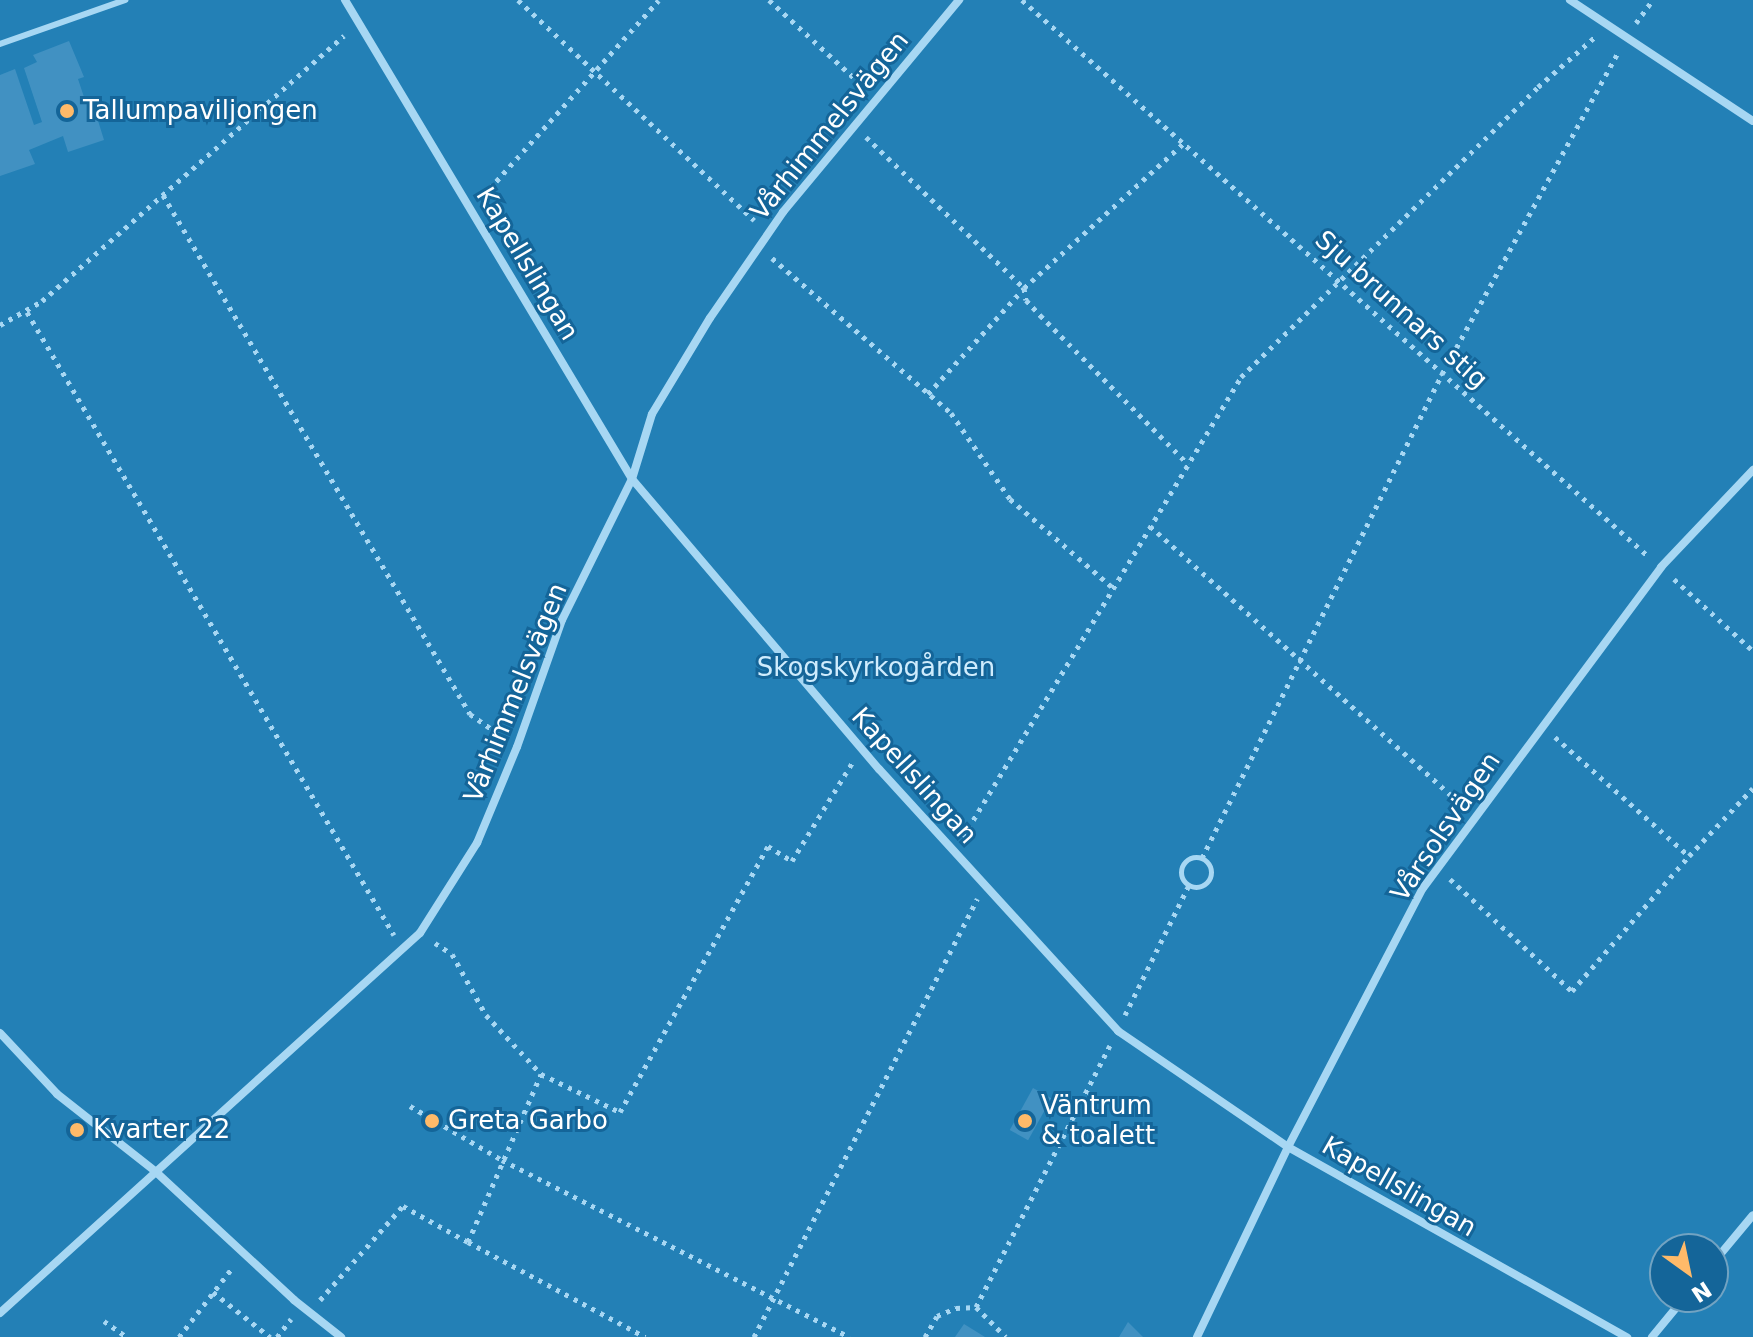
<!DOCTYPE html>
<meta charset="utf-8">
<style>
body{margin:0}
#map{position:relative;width:1753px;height:1337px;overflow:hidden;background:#146599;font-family:"DejaVu Sans",sans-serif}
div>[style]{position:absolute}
.green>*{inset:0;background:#2380b6}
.building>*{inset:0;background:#4191c2;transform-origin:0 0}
.path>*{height:5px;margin-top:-2.5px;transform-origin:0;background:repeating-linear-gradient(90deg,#a7d7f3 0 4px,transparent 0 10px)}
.path>.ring{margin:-2.5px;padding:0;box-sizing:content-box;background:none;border:5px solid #a7d7f3;border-radius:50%}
.service>*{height:6px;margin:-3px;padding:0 3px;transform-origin:3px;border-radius:3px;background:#a7d7f3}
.minor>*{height:8px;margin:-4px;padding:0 4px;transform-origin:4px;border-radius:4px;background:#a7d7f3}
.dots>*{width:22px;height:22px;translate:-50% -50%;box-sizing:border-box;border:4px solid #146599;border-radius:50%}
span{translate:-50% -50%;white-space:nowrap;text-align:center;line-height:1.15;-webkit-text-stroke:6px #146599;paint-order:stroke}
.poi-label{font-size:26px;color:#fff}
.left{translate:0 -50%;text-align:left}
.street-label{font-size:26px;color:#fff}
.park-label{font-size:26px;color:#cfecfd}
.north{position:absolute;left:1649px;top:1233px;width:80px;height:80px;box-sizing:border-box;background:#146599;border:2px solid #72a3c2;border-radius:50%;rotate:147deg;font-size:22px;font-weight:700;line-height:32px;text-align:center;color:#fff}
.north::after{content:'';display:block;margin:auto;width:28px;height:36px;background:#ffba69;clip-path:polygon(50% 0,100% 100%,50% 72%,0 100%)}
</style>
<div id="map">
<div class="green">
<i style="clip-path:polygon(evenodd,0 0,1753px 0,1753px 1337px,0 1337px,0 0,1665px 1249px,1713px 1249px,1713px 1297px,1665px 1297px,1665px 1249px)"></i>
</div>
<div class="building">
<i style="clip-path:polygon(69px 41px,84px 77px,78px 79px,85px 100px,91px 98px,104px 140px,68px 152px,63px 136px,29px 150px,35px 164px,0 176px,0 75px,15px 69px,34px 125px,42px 122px,24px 68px,37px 62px,33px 55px)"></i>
<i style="left:1033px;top:1088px;width:21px;height:48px;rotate:29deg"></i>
<i style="clip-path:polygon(1128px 1322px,1143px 1337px,1119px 1337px)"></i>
<i style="clip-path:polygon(964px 1324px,985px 1337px,955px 1337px)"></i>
</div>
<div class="path">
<i style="left:518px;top:0;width:323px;rotate:43deg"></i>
<i style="left:769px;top:0;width:129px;rotate:42.5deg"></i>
<i style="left:1022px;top:0;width:837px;rotate:41.61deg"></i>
<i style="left:1636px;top:23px;width:29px;rotate:-54deg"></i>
<i style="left:866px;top:137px;width:219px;rotate:43.7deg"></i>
<i style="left:1024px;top:288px;width:12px;rotate:81deg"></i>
<i style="left:1026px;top:300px;width:21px;rotate:47deg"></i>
<i style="left:1040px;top:315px;width:210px;rotate:45.2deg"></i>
<i style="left:163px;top:195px;width:603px;rotate:59.39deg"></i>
<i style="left:470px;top:714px;width:40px;rotate:34.9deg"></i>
<i style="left:483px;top:196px;width:263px;rotate:-48.1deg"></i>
<i style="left:772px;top:258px;width:237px;rotate:40.9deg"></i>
<i style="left:951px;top:413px;width:104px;rotate:55.5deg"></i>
<i style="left:1010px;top:499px;width:135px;rotate:40.8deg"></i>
<i style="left:27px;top:312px;width:723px;rotate:59.5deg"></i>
<i style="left:0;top:325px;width:48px;rotate:-29.7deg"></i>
<i style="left:42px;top:301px;width:402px;rotate:-41.3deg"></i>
<i style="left:928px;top:394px;width:143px;rotate:-47.8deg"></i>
<i style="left:1024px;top:288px;width:216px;rotate:-42.2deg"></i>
<i style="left:1150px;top:526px;width:419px;rotate:41.8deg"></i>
<i style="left:1674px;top:579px;width:107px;rotate:42.3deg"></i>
<i style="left:1555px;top:737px;width:179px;rotate:41.6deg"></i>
<i style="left:963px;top:837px;width:537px;rotate:-58.85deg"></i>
<i style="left:1241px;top:377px;width:415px;rotate:-44.3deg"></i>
<i style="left:1538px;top:87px;width:77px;rotate:-41.3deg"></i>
<i class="ring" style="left:1181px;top:857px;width:25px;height:25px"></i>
<i style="left:1202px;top:858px;width:540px;rotate:-63.62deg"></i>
<i style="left:1442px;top:374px;width:367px;rotate:-61.3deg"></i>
<i style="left:1450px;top:879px;width:166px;rotate:42.6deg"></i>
<i style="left:1572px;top:991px;width:179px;rotate:-49.1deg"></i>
<i style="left:1689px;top:856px;width:93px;rotate:-46.7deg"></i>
<i style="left:435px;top:943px;width:20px;rotate:33deg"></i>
<i style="left:452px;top:954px;width:70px;rotate:60.9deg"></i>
<i style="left:486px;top:1015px;width:81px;rotate:47deg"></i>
<i style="left:1125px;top:1015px;width:145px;rotate:-63.8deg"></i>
<i style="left:410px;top:1106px;width:107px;rotate:30.4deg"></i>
<i style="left:502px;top:1160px;width:390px;rotate:27deg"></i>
<i style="left:468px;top:1242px;width:201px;rotate:28.2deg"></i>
<i style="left:213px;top:1292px;width:73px;rotate:38.3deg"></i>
<i style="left:320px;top:1300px;width:125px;rotate:-48.6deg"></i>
<i style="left:403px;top:1206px;width:74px;rotate:29deg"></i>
<i style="left:468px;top:1242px;width:183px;rotate:-66.5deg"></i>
<i style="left:541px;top:1074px;width:88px;rotate:25.7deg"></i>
<i style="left:620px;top:1112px;width:304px;rotate:-60.9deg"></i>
<i style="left:768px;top:846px;width:28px;rotate:32deg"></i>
<i style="left:792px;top:861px;width:115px;rotate:-58.5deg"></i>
<i style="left:976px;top:1307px;width:42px;rotate:45deg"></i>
<i style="left:104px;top:1321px;width:28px;rotate:35deg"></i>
<i style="left:179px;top:1337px;width:88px;rotate:-52.4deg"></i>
<i style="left:277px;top:1337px;width:23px;rotate:-52deg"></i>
<i style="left:754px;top:1337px;width:492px;rotate:-63deg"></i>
<i style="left:925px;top:1337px;width:24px;rotate:-60deg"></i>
<i style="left:937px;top:1316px;width:21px;rotate:-23deg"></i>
<i style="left:956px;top:1308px;width:20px;rotate:-3deg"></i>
<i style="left:976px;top:1307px;width:294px;rotate:-62.9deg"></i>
</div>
<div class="service">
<i style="left:0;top:44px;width:133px;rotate:-19.4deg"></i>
</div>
<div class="minor">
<i style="left:345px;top:0;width:558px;rotate:59.07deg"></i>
<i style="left:632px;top:479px;width:381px;rotate:49.6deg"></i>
<i style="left:879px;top:769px;width:355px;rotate:47.6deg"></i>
<i style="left:1118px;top:1031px;width:206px;rotate:34.3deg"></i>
<i style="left:1288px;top:1147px;width:389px;rotate:29.3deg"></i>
<i style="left:1570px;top:0;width:219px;rotate:33.5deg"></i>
<i style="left:0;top:1033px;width:83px;rotate:46.9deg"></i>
<i style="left:57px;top:1094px;width:126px;rotate:38.2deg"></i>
<i style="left:156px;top:1172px;width:188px;rotate:42.8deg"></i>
<i style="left:294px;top:1300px;width:60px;rotate:38.2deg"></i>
<i style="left:1713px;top:1263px;width:62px;rotate:-50.2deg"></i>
<i style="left:0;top:1313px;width:566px;rotate:-42.14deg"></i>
<i style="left:420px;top:933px;width:107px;rotate:-57.7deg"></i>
<i style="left:477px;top:843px;width:104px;rotate:-67.4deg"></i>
<i style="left:517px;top:747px;width:135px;rotate:-70.5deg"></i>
<i style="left:562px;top:620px;width:157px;rotate:-63.6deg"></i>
<i style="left:632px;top:479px;width:68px;rotate:-72.9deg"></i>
<i style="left:652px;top:414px;width:112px;rotate:-58.9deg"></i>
<i style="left:710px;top:318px;width:129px;rotate:-55.4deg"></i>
<i style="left:783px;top:212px;width:276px;rotate:-50.3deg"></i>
<i style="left:1197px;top:1337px;width:211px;rotate:-64.4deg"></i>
<i style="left:1288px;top:1147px;width:292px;rotate:-62.5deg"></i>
<i style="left:1423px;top:888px;width:400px;rotate:-53.4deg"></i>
<i style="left:1661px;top:567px;width:134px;rotate:-46.5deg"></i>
<i style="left:1652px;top:1337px;width:52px;rotate:-50.5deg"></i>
</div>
<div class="dots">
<i style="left:67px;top:111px;background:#ffba69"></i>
<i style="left:432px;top:1121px;background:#ffba69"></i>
<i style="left:1025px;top:1121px;background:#ffba69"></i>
<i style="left:77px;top:1130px;background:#ffba69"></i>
</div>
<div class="poi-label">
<span class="left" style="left:83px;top:111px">Tallumpaviljongen</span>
<span class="left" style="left:1041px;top:1121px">Väntrum<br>&amp; toalett</span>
<span class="left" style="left:448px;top:1121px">Greta Garbo</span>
<span class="left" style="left:93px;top:1130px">Kvarter 22</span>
</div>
<div class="street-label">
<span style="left:830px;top:126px;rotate:-51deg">Vårhimmelsvägen</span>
<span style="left:527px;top:264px;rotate:59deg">Kapellslingan</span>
<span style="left:1401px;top:310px;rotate:42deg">Sju brunnars stig</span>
<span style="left:516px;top:693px;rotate:-68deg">Vårhimmelsvägen</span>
<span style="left:914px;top:776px;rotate:48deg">Kapellslingan</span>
<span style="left:1446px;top:827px;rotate:-56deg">Vårsolsvägen</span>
<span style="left:1399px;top:1187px;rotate:30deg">Kapellslingan</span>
</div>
<div class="park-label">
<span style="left:876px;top:668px">Skogskyrkogården</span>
</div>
<div class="north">N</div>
</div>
